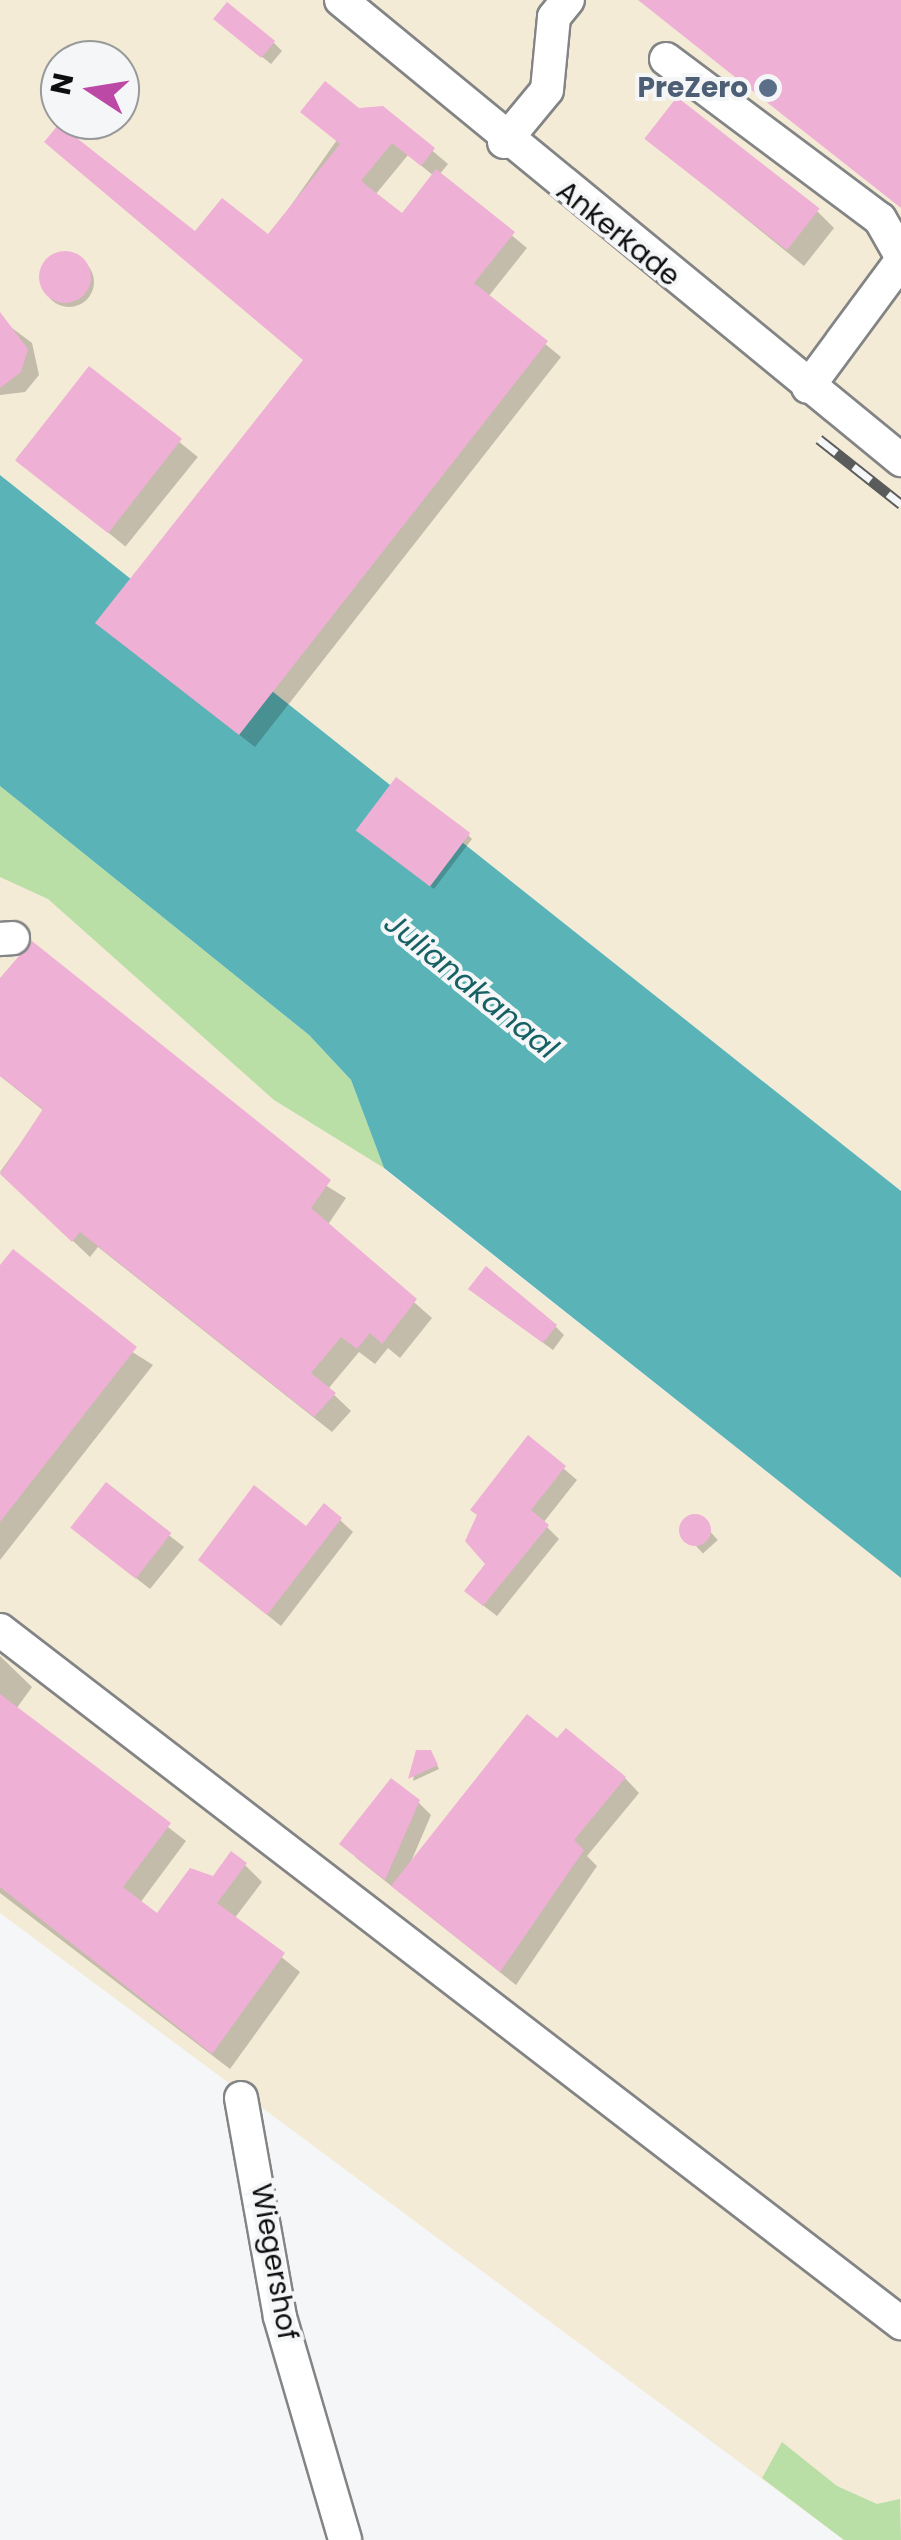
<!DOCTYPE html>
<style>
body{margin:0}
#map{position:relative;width:901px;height:2540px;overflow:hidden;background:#f5f6f7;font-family:Poppins,sans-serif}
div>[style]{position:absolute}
.industrial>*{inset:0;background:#f4ebd6}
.green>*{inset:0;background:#b9dfa7}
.water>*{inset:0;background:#5ab4b7}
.shadow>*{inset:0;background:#0003;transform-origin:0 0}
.round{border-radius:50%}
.building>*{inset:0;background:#eeb0d4;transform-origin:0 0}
.roads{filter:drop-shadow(2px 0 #838485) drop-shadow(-2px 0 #838485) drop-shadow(0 2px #838485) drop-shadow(0 -2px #838485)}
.minor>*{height:32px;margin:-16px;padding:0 16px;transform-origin:16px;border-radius:16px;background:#fff}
.rail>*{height:11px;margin-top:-5.5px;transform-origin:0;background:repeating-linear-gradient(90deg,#f5f6f7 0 22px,#5a5b5b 0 44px);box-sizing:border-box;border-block:2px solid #5a5b5b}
.dots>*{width:28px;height:28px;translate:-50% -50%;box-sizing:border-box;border:5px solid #f5f6f7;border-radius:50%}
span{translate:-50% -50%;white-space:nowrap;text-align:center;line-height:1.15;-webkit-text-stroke:8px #f5f6f7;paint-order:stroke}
.service-label{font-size:28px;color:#4e5e75;font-weight:700}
.right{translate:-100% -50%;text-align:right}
.street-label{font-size:28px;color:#0d0e0e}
.water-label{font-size:30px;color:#176164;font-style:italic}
.north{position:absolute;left:40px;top:40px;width:100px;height:100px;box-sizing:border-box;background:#f5f6f7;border:2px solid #98999a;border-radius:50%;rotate:282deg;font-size:28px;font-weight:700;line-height:40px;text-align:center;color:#0d0e0e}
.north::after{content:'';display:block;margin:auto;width:35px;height:45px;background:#bb49a5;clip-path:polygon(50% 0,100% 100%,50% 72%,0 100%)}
</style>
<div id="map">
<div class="industrial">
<i style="clip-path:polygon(evenodd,0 0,901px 0,901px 1191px,0 475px,0 0,60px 60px,120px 60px,120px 120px,60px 120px,60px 60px)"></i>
<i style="clip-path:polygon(0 786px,362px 1102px,384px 1169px,901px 1578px,901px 2540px,844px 2540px,0 1913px)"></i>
</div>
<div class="green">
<i style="clip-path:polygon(0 786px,309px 1035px,351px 1080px,384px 1168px,274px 1100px,48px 899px,0 877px)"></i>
<i style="clip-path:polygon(782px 2442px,837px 2486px,877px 2504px,900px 2499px,901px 2540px,844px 2540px,762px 2478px)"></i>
</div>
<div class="water">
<i style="clip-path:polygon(0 475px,901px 1191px,901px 1578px,384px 1168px,351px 1080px,309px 1035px,0 786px)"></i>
</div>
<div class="shadow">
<i style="clip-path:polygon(225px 27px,274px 43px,282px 51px,271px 64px)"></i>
<i style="clip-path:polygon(evenodd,382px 108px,448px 164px,439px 175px,527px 248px,488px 297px,561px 357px,255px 747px,113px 637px,305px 361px,195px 235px,268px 238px,358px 110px,382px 108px,408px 155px,434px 176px,402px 216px,375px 195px,408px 155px)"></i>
<i style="clip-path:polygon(647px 138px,817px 211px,834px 228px,804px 266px)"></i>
<i class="round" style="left:44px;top:257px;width:50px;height:50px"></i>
<i style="clip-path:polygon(0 319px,32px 343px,39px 375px,25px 392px,0 395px)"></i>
<i style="left:89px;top:369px;width:140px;height:115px;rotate:39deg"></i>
<i style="clip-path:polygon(362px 835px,468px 835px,472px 839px,434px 889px)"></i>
<i style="clip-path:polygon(0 983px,346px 1198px,327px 1226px,432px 1318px,400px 1358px,388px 1348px,375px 1364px,359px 1352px,328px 1389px,351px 1411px,332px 1432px,98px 1247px,90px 1257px,0 1172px,44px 1111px,0 1076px)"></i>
<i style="clip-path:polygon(0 1269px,153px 1365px,0 1560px)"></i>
<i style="clip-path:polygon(480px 1297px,556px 1327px,564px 1335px,553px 1350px)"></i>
<i style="clip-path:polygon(529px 1439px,577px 1480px,543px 1523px,559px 1539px,497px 1616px,480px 1603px)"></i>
<i style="clip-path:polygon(106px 1486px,184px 1547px,150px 1589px,86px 1539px)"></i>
<i style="left:697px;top:1517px;width:31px;height:20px;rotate:48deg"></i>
<i style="clip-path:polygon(340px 1520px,353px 1532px,281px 1626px,214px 1572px)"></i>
<i style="clip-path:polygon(0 1656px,32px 1687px,16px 1709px,186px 1841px,140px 1903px,157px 1916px,245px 1865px,262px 1882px,234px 1919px,300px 1972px,230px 2069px,0 1893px)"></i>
<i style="clip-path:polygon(418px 1752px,430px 1752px,439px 1769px,413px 1781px)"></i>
<i style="clip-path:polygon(625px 1778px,639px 1793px,587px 1856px,597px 1866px,516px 1985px,355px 1857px,418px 1802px,431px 1815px,410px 1864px)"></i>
</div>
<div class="building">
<i style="clip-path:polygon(638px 0,901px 0,901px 208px,783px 115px)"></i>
<i style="left:227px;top:2px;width:62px;height:22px;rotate:39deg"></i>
<i style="clip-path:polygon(325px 81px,359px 108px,383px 106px,435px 148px,421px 166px,392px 143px,361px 181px,402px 213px,436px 169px,515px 232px,474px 283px,548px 341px,239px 735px,95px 623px,303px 360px,44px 142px,59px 124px,195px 231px,222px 198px,268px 234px,340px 144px,300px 112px)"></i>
<i style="left:677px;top:97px;width:181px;height:53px;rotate:38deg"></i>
<i class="round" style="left:39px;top:251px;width:52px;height:52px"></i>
<i style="clip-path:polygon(0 312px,28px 349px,21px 372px,0 388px)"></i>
<i style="left:89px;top:366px;width:118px;height:120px;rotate:38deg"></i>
<i style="left:396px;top:777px;width:93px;height:67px;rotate:37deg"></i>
<i style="clip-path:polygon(32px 941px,331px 1180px,311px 1208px,417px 1299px,382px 1344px,370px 1333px,357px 1349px,341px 1337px,311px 1373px,336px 1393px,314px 1417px,80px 1232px,72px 1242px,0 1174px,43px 1109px,0 1076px,0 978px)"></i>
<i style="clip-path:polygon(13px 1249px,137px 1347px,0 1522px,0 1265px)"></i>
<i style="clip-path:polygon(486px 1266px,557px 1325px,543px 1343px,468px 1289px)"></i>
<i style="clip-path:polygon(528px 1435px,566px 1466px,531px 1510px,549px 1525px,483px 1606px,464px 1591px,485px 1564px,465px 1541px,477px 1515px,470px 1510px)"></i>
<i style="left:106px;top:1482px;width:83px;height:58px;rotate:38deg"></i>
<i style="clip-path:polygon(254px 1485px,306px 1526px,324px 1503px,342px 1518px,267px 1615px,198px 1560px)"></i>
<i class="round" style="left:679px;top:1514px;width:32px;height:32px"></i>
<i style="clip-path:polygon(0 1694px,171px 1823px,123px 1887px,157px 1913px,190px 1868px,213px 1876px,231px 1851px,247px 1863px,217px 1903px,285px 1953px,212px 2054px,0 1887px)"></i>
<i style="clip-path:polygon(527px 1714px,557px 1738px,566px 1728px,626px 1777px,574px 1840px,584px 1850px,500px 1972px,391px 1886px)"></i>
<i style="clip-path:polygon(416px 1750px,431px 1750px,438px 1765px,408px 1779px)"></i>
<i style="clip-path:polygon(391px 1778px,420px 1800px,385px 1880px,339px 1844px)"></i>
</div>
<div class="roads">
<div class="minor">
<i style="left:341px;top:0;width:725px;rotate:39.4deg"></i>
<i style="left:666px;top:59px;width:267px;rotate:36.8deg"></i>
<i style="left:880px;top:219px;width:43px;rotate:60.4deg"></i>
<i style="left:504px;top:142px;width:67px;rotate:-50.4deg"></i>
<i style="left:547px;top:90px;width:73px;rotate:-84.5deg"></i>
<i style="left:554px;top:17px;width:22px;rotate:-51deg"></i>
<i style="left:808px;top:387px;width:157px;rotate:-53.6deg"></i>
<i style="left:0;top:939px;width:13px;rotate:-4deg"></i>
<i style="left:0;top:1630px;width:1137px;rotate:37.57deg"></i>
<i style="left:241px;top:2098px;width:222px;rotate:79.9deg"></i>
<i style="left:280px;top:2317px;width:232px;rotate:73.7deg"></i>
</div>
</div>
<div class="rail">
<i style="left:819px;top:439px;width:105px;rotate:38.4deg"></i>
</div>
<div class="dots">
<i style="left:768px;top:88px;background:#5c6f8a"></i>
</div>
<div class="service-label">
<span class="right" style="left:748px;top:88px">PreZero</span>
</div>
<div class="street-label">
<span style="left:618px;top:234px;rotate:39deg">Ankerkade</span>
<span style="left:274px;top:2262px;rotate:80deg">Wiegershof</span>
</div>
<div class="water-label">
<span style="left:471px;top:986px;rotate:39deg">Julianakanaal</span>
</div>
<div class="north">N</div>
</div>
